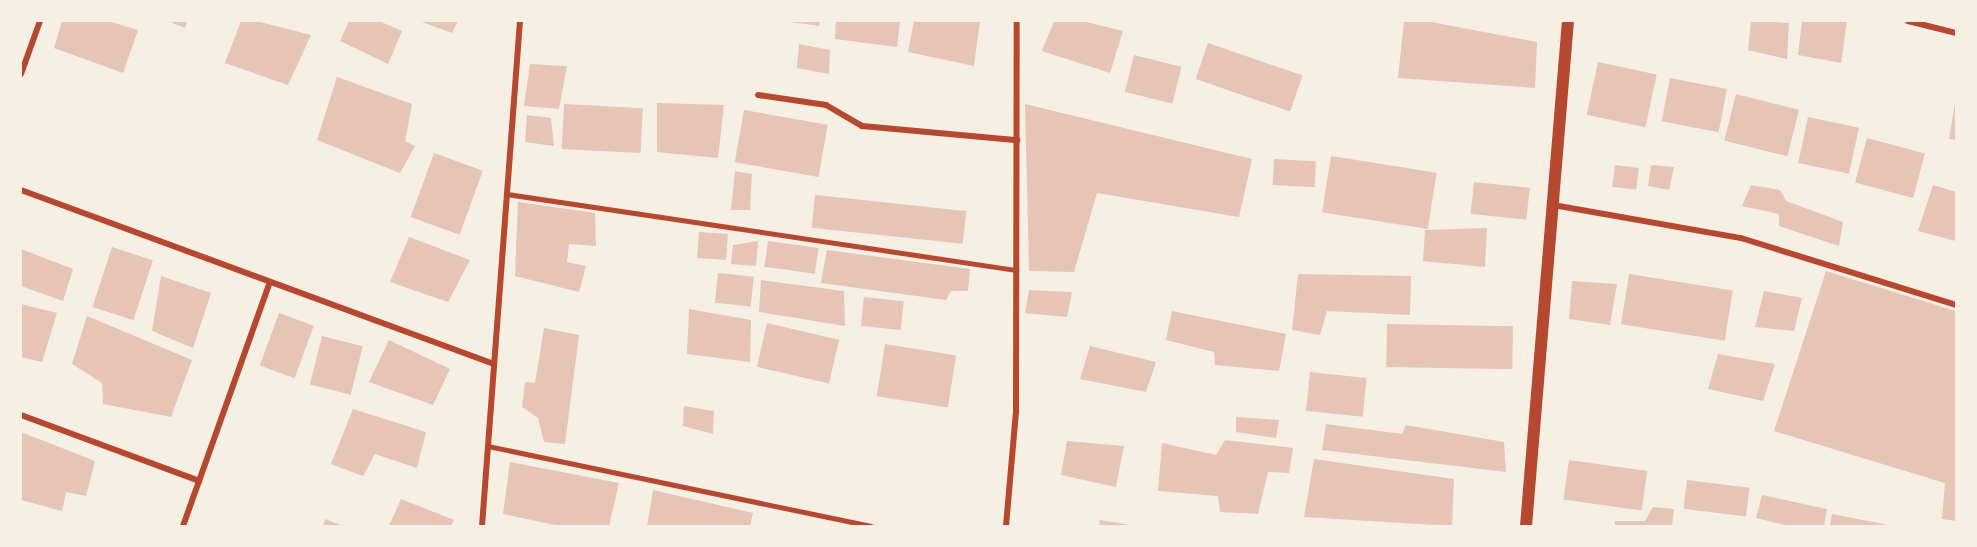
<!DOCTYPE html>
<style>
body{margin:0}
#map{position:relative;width:1977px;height:547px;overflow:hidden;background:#f6efe4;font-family:"Alegreya Sans",sans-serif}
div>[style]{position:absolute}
.building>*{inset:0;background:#e6c5b7;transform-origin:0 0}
.service>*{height:4.5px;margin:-2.25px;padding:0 2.25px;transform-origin:2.25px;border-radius:2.25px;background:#b5482f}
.minor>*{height:6px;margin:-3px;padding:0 3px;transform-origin:3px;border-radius:3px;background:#b5482f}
.secondary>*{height:12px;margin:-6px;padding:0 6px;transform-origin:6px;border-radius:6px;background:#b5482f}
span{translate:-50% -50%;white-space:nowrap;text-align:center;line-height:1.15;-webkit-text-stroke:6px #f6efe4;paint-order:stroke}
.frame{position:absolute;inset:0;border:22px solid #f6efe4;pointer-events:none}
</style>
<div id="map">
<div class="building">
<i style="clip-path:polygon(62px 21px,108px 21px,138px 30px,123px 73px,54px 48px)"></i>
<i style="clip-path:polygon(168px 21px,187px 21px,185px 28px)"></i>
<i style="clip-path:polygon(241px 21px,256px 21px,311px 35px,288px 85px,225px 63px)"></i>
<i style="clip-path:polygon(349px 21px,379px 21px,402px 31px,388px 64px,340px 41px)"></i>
<i style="clip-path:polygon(419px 21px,458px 21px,452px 33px)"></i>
<i style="clip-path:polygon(791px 21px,820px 21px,819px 26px,791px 22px)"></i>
<i style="clip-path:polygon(836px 21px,900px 21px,897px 47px,835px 39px)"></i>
<i style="clip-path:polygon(914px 21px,980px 21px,974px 66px,908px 52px)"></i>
<i style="clip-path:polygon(1054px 21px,1082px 21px,1123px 31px,1110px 73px,1042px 51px)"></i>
<i style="clip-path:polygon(1404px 21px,1426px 21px,1537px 42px,1535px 88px,1398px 78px)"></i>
<i style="clip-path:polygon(1751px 21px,1789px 23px,1787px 59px,1748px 50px)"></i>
<i style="clip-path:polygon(1802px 21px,1847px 21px,1841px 63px,1798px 55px)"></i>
<i style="left:1208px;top:43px;width:100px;height:38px;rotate:19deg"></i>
<i style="clip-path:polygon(799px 44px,830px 50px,829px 74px,797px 68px)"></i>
<i style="left:1134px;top:55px;width:49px;height:38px;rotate:14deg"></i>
<i style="left:1598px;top:62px;width:60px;height:54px;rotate:12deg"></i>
<i style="clip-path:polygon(530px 64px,567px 66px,559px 109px,524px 106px)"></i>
<i style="clip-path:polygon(337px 77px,412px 104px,405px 141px,415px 146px,400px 173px,317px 140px)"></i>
<i style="left:1670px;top:78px;width:58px;height:44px;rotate:11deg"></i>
<i style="left:1736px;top:94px;width:65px;height:48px;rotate:14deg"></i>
<i style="clip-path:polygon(657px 103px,724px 105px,718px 158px,657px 152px)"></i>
<i style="clip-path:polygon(1955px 103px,1956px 103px,1956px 140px,1949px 139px)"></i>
<i style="left:564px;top:104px;width:79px;height:45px;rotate:3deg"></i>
<i style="clip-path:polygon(1025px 104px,1252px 159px,1239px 217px,1097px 193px,1074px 272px,1029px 271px)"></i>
<i style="left:744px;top:110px;width:85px;height:53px;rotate:10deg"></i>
<i style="clip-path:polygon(527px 115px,551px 118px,554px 146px,525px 142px)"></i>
<i style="left:1808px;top:117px;width:52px;height:47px;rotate:12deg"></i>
<i style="left:1867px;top:138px;width:60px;height:46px;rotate:15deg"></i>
<i style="left:434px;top:153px;width:52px;height:68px;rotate:20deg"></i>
<i style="left:1331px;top:156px;width:107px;height:57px;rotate:9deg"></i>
<i style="left:1274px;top:159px;width:42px;height:26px;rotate:3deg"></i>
<i style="left:1615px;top:165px;width:24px;height:22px;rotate:7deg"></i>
<i style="clip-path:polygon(1651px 165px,1674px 167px,1669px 190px,1648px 186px)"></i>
<i style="clip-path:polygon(735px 171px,752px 174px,750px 210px,731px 210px)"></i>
<i style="left:1474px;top:182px;width:56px;height:32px;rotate:6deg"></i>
<i style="clip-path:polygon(1751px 185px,1780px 190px,1786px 201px,1843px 222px,1839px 246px,1779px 226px,1779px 214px,1742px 206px)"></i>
<i style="clip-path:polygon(1933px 185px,1956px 192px,1956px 241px,1918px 231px)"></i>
<i style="left:815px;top:195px;width:152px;height:33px;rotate:6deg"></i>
<i style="clip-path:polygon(518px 202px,595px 213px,596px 246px,569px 244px,567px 262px,586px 266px,579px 292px,515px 276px)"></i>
<i style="clip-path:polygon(1487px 228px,1485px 267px,1423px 261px,1425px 230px)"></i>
<i style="left:699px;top:232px;width:29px;height:26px;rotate:4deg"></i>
<i style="clip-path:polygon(409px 237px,470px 260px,448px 302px,390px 282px)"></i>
<i style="clip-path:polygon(758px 241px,756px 266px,731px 264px,733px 245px)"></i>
<i style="left:768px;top:241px;width:51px;height:26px;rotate:8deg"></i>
<i style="left:112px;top:247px;width:43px;height:63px;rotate:18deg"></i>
<i style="clip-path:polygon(21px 249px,73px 269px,63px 301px,21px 286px)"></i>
<i style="clip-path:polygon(827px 250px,970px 269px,968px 291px,951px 291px,946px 300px,821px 283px)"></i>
<i style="clip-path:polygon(1826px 271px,1956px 311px,1956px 521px,1942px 519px,1945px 483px,1774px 431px)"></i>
<i style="left:718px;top:273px;width:36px;height:30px;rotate:6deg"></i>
<i style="clip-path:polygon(1298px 274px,1411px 276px,1410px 315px,1327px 311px,1320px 335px,1292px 330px)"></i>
<i style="left:1629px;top:274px;width:105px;height:51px;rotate:9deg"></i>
<i style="clip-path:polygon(161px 276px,211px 293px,193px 348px,152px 331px)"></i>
<i style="clip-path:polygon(761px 280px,844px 291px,845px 326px,759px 312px)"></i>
<i style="clip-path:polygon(1572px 281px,1617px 284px,1610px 325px,1569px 319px)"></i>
<i style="clip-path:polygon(1029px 290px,1072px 292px,1067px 317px,1025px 313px)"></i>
<i style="clip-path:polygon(1764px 291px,1802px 298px,1794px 331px,1755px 327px)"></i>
<i style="left:864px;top:297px;width:40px;height:29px;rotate:6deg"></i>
<i style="clip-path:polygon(21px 304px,57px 313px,42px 362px,21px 357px)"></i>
<i style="clip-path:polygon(689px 309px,751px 320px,750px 362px,687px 354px)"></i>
<i style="clip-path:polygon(1172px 311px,1286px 334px,1279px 371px,1215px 365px,1214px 352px,1166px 340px)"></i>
<i style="left:279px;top:313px;width:37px;height:56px;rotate:20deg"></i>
<i style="clip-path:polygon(87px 316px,192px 360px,171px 417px,103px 404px,102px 383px,72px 364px)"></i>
<i style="left:767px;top:323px;width:74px;height:45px;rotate:13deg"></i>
<i style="left:1387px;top:324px;width:126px;height:43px;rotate:1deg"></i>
<i style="clip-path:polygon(544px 328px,579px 335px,565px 444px,544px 442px,538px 418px,522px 407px,525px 382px,535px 383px)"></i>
<i style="left:322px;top:336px;width:42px;height:50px;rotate:14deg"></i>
<i style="clip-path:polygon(389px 340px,450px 369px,433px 405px,369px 382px)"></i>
<i style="left:885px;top:344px;width:72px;height:53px;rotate:9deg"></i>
<i style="clip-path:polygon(1090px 346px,1156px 362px,1146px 392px,1080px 379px)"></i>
<i style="clip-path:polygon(1718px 354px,1775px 364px,1763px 401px,1708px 389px)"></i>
<i style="left:1310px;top:372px;width:57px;height:39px;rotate:6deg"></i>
<i style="clip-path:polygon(684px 406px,714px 411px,713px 434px,683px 426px)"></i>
<i style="clip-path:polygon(353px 409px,426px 432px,417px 468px,375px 454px,363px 476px,331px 464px)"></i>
<i style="clip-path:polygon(1236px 417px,1279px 420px,1276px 438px,1236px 432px)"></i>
<i style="clip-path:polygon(1326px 424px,1402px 434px,1406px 425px,1504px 442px,1506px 472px,1322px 450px)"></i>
<i style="clip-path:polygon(21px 432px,95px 461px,86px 496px,66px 492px,62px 511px,21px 500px)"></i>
<i style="clip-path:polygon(1225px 440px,1293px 448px,1289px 473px,1268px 472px,1258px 514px,1220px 512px,1218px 496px,1158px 491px,1162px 443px,1216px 455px)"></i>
<i style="clip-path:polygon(1067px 441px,1124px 446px,1116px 487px,1061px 475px)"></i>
<i style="clip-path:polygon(1314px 459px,1454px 479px,1452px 526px,1304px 517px)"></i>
<i style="left:1569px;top:460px;width:79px;height:40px;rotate:8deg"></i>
<i style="clip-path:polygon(510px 462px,619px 483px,609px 526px,560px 526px,503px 514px)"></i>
<i style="left:1687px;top:480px;width:63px;height:29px;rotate:7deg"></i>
<i style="clip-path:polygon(653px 490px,753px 513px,750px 526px,647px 526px)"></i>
<i style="clip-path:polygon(1762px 495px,1827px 509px,1824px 526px,1789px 526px,1756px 518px)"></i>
<i style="clip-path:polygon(401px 499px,454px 520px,451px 526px,389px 526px)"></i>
<i style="clip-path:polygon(1653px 507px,1674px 509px,1672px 526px,1615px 526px,1615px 521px,1645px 521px)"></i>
<i style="clip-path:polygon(1832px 514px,1888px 525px,1888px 526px,1830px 526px)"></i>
<i style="clip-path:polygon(325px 519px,344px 526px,323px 526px)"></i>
<i style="clip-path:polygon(1100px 520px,1130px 525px,1130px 526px,1099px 526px)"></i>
</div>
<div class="service">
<i style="left:507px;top:194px;width:515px;rotate:8.49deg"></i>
<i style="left:488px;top:446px;width:391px;rotate:11.8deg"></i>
</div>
<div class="minor">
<i style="left:1908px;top:21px;width:49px;rotate:14deg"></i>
<i style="left:21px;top:74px;width:56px;rotate:-70.3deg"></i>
<i style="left:758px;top:95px;width:69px;rotate:8.4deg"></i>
<i style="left:826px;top:105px;width:42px;rotate:30.3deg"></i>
<i style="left:862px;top:126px;width:156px;rotate:5.2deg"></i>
<i style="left:21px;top:190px;width:504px;rotate:20.2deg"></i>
<i style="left:1553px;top:205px;width:191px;rotate:10deg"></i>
<i style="left:1741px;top:238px;width:225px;rotate:17.3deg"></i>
<i style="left:21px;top:415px;width:190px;rotate:20.3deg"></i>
<i style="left:183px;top:526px;width:259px;rotate:-70.4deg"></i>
<i style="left:482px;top:526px;width:506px;rotate:-85.7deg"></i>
<i style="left:1006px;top:526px;width:115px;rotate:-85deg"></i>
<i style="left:1016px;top:411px;width:390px;rotate:-89.9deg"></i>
</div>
<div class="secondary">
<i style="left:1526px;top:526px;width:507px;rotate:-85.25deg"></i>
</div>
<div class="frame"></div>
</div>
